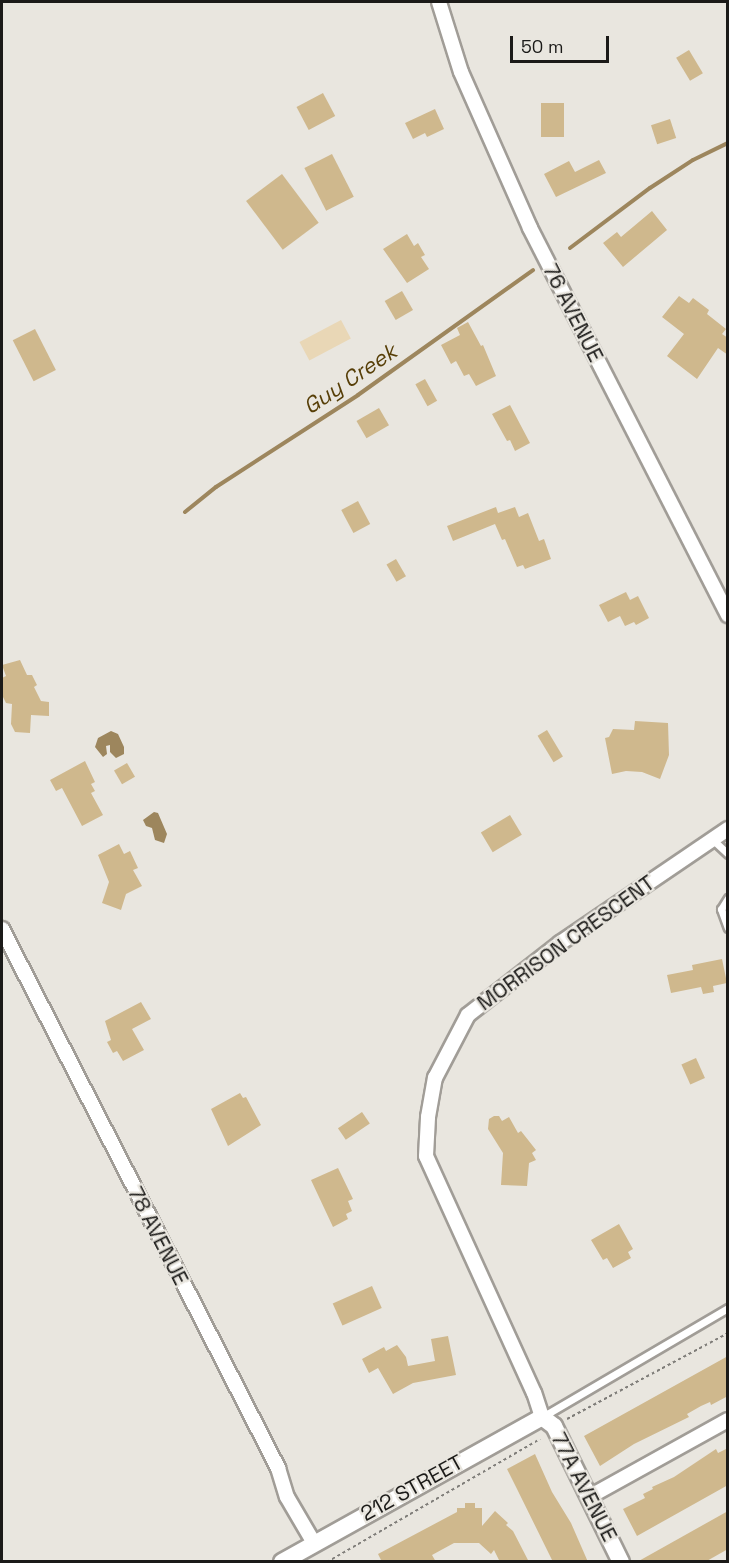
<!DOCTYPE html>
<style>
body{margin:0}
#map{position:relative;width:729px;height:1563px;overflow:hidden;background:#e9e6df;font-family:"Space Grotesk",sans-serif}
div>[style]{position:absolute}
.green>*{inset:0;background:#e9d7b6;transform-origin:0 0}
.water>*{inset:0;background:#9d865d}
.stream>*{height:4px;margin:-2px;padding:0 2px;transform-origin:2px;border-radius:2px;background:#9d865d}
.building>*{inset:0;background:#cfb88d;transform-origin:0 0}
.path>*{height:2px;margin-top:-1px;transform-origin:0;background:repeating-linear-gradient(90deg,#7f7d79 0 3px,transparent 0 6px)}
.roads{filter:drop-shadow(2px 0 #a19d97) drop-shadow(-2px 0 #a19d97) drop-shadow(0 2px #a19d97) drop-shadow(0 -2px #a19d97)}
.service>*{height:7px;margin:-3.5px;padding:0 3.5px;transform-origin:3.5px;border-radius:3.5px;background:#fff}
.minor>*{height:14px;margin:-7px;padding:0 7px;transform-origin:7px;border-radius:7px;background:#fff}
.tertiary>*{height:16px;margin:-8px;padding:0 8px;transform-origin:8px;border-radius:8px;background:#fff}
span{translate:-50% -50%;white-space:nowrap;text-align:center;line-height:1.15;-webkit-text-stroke:4.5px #e9e6df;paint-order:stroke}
.street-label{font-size:21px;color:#1b1a18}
.water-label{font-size:22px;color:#573f08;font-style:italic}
.frame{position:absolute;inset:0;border:3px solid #1b1a18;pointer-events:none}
.scale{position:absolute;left:510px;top:36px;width:99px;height:27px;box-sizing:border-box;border:3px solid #1b1a18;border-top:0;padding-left:8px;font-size:18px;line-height:21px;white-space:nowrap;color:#1b1a18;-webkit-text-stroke:4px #e9e6df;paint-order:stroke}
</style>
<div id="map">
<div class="green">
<i style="left:341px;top:320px;width:21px;height:47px;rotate:62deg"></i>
</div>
<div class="water">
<i style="clip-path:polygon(111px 731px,118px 734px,124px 747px,124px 754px,116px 758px,110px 752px,110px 745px,106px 746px,107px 754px,103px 757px,95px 747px,98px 738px)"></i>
<i style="clip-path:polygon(154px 812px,158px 813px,167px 834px,164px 843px,155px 840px,152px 828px,146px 826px,143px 820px)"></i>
</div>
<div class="stream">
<i style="left:570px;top:248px;width:100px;rotate:-36.9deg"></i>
<i style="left:650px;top:188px;width:51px;rotate:-33.1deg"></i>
<i style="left:693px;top:160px;width:39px;rotate:-26deg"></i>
<i style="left:185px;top:512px;width:40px;rotate:-39deg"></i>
<i style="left:216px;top:487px;width:169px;rotate:-32.9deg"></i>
<i style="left:358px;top:395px;width:215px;rotate:-35.5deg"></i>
</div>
<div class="building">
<i style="left:689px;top:50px;width:27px;height:15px;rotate:59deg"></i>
<i style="left:323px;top:93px;width:26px;height:30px;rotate:62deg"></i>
<i style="left:541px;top:103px;width:23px;height:34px"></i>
<i style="clip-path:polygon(435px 109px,444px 129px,427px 137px,425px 133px,413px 139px,405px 123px)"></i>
<i style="left:670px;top:119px;width:20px;height:20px;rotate:72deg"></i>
<i style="left:332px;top:154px;width:48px;height:31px;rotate:63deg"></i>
<i style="clip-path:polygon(599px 160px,606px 173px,556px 197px,544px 174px,569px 161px,575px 172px)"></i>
<i style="left:282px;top:174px;width:61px;height:45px;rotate:53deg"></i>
<i style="clip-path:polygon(652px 211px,667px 230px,623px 267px,603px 243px,617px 232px,621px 237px)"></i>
<i style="clip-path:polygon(407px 234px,414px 246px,418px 243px,425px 255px,421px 257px,429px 269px,407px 283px,383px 249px)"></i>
<i style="left:402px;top:291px;width:22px;height:20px;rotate:60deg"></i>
<i style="clip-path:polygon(679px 296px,689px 303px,693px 298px,709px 310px,707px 314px,726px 329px,722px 334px,728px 338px,728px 355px,718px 348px,697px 379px,667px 356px,684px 334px,662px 317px)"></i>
<i style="clip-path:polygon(468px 322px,481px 346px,483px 345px,496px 376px,476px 386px,469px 374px,464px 376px,456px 361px,451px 364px,441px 345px,460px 335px,457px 328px)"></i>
<i style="left:35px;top:329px;width:46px;height:25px;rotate:63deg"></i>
<i style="left:425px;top:379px;width:25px;height:11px;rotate:61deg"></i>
<i style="clip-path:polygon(510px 405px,530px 443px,515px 451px,510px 440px,507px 441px,492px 414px)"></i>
<i style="left:379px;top:408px;width:20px;height:26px;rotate:60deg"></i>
<i style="left:358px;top:501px;width:26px;height:19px;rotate:62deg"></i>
<i style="clip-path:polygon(496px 507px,498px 513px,515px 507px,519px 517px,528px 513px,539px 541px,544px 539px,551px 559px,525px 569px,523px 565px,517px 567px,505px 539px,502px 540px,495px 524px,453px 541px,447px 526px)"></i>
<i style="left:396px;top:559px;width:20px;height:11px;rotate:60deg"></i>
<i style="clip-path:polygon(626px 592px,630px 600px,638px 596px,649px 618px,636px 625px,634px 622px,625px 626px,620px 616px,608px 622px,599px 605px)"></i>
<i style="clip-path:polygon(20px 660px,27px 675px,32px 675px,37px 685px,34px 687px,41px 701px,49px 702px,49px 716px,31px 715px,30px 733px,15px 732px,11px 724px,12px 704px,6px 703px,2px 695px,2px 678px,6px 676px,2px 665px)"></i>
<i style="clip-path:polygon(635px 721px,668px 723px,669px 755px,660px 779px,642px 772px,626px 771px,612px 774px,605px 738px,609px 737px,613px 729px,634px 730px)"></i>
<i style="left:547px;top:730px;width:31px;height:11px;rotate:59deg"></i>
<i style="clip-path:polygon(85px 761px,95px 782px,91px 784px,95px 791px,91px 793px,103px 815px,82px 826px,62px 788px,56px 791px,50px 780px)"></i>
<i style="left:127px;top:763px;width:16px;height:15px;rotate:60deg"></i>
<i style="left:510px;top:815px;width:23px;height:34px;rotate:59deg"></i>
<i style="clip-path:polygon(119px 844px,124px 854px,130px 851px,138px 868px,133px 870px,142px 886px,126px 894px,121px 910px,102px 903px,109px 882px,98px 855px)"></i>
<i style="clip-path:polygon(722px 959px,727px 983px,713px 986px,714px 992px,703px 994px,701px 987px,671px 993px,667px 975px,693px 970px,692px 965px)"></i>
<i style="clip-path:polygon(141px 1002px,151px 1019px,132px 1029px,144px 1050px,123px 1061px,117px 1051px,113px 1053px,107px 1042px,111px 1040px,105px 1021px)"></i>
<i style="left:696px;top:1058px;width:22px;height:16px;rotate:66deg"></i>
<i style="clip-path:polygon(240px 1093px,243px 1098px,246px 1097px,261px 1125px,228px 1146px,211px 1109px)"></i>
<i style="left:362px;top:1112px;width:14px;height:29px;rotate:56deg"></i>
<i style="clip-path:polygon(494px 1116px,499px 1116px,502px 1121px,509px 1117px,518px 1133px,521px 1131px,536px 1150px,532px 1153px,536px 1160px,529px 1163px,527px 1186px,501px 1185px,503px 1153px,488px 1129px,489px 1119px)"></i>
<i style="clip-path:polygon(338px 1168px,353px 1199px,348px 1201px,352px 1211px,346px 1214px,348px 1219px,333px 1227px,311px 1180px)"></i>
<i style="clip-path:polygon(619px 1224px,633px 1249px,628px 1252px,631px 1258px,613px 1268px,607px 1258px,603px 1260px,591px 1240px)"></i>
<i style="left:372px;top:1286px;width:24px;height:43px;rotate:66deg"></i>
<i style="clip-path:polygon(448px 1336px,456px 1375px,413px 1383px,393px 1394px,378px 1368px,369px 1373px,362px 1359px,384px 1347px,386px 1351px,397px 1345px,406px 1357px,408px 1366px,435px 1361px,431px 1339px)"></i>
<i style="clip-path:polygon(728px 1356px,728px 1396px,711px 1405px,710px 1402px,701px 1406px,687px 1414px,689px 1417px,634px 1444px,600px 1466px,584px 1436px)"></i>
<i style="clip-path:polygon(728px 1448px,728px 1485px,637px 1536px,623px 1509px,645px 1498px,643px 1494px,653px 1489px,652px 1487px,674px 1477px,716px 1449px,718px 1453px)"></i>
<i style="clip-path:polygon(535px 1454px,552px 1492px,571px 1523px,588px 1562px,553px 1562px,517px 1489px,507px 1469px)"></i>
<i style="clip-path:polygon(465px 1503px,475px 1503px,475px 1508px,482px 1508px,482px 1526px,495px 1511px,508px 1523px,506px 1525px,513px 1531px,529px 1562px,500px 1562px,494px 1550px,491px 1554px,479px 1543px,454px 1543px,432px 1555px,436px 1562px,382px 1562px,378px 1554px,457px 1512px,457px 1508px,465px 1508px)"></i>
<i style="clip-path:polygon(728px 1511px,728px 1549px,705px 1562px,637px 1562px)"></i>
</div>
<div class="path">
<i style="left:567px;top:1419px;width:183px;rotate:-28.1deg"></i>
<i style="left:327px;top:1562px;width:246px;rotate:-30deg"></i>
</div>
<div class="roads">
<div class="service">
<i style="left:712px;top:839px;width:22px;rotate:43deg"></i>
<i style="left:728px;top:898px;width:13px;rotate:122deg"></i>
<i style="left:721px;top:909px;width:20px;rotate:70deg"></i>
<i style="left:542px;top:1417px;width:216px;rotate:-30.4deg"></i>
</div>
<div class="minor">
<i style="left:439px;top:2px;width:73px;rotate:72.6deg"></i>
<i style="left:461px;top:72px;width:171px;rotate:66.1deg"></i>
<i style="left:530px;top:228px;width:435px;rotate:62.9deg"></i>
<i style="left:2px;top:929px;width:606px;rotate:62.88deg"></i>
<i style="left:278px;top:1468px;width:30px;rotate:73deg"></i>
<i style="left:287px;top:1497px;width:53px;rotate:59.6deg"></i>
<i style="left:542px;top:1417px;width:25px;rotate:-108deg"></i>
<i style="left:534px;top:1393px;width:260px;rotate:-114.5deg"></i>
<i style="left:426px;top:1156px;width:39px;rotate:-87deg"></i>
<i style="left:428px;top:1117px;width:40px;rotate:-80deg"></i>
<i style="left:435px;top:1078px;width:71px;rotate:-62.4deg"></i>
<i style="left:468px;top:1015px;width:117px;rotate:-38deg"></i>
<i style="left:560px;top:943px;width:203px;rotate:-34.2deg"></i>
<i style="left:589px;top:1497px;width:159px;rotate:-29deg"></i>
</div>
<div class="tertiary">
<i style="left:282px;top:1562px;width:298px;rotate:-29.1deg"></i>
<i style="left:542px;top:1417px;width:15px;rotate:37deg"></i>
<i style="left:554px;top:1426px;width:152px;rotate:63.8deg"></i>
</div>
</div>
<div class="street-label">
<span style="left:573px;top:313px;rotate:63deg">76 AVENUE</span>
<span style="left:566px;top:943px;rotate:-36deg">MORRISON CRESCENT</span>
<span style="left:158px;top:1236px;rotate:63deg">78 AVENUE</span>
<span style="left:584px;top:1487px;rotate:63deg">77A AVENUE</span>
<span style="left:412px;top:1488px;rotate:-29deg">212 STREET</span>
</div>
<div class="water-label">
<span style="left:350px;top:379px;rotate:-34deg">Guy Creek</span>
</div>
<div class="frame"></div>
<div class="scale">50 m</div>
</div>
